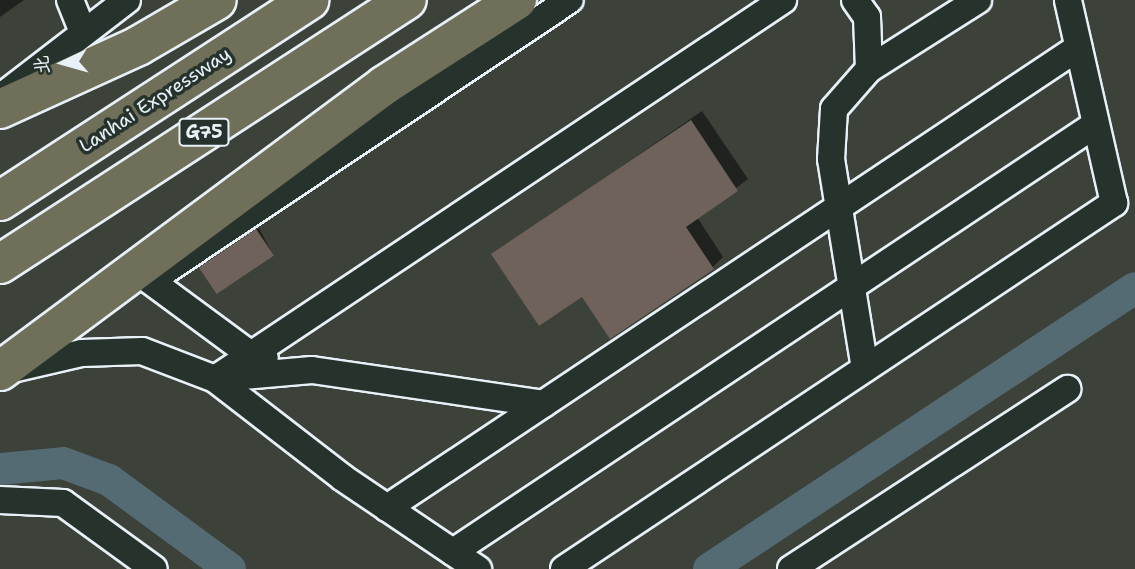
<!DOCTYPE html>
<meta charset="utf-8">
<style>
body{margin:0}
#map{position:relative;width:1135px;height:569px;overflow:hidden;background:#3c413a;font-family:"Shantell Sans","LXGW WenKai TC",sans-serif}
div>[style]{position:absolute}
.shadow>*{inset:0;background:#0007}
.river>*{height:32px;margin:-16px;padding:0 16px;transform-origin:16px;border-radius:16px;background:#556b73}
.building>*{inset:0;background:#6e625a;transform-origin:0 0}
.roads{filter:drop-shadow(2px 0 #e8f1f8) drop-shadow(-2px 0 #e8f1f8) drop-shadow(0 2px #e8f1f8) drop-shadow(0 -2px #e8f1f8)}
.minor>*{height:26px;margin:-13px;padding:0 13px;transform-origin:13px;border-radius:13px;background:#26332d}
.highway>*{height:38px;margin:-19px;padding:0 19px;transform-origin:19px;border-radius:19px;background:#706f59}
span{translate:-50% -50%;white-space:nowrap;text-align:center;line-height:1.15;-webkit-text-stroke:7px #26332d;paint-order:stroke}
.shield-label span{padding:2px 5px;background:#26332d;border:2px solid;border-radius:5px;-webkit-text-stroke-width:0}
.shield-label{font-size:18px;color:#e8f1f8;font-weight:700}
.street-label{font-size:19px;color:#e8f1f8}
.north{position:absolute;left:28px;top:28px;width:70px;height:70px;-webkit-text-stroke:5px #26332d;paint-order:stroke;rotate:265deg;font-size:19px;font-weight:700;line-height:28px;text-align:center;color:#e8f1f8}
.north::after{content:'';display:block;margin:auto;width:24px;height:32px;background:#e8f1f8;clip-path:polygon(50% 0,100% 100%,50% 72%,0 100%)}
</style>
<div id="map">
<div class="shadow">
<i style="clip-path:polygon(0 0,24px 0,0 17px)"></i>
<i style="clip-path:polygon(702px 111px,748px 179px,697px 217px,723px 257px,713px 267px,582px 294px,493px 255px)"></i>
<i style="clip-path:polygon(259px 228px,273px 255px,203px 265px)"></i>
</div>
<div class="river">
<i style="left:0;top:469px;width:63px;rotate:-5.4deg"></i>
<i style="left:63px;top:463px;width:49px;rotate:20.3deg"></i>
<i style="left:109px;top:480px;width:150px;rotate:36.3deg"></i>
<i style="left:709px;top:569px;width:510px;rotate:-33.41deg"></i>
</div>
<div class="building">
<i style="clip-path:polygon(691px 120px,738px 191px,686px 227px,714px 269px,610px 339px,582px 297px,539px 326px,491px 254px)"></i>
<i style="left:256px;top:229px;width:32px;height:69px;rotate:56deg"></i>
</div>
<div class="roads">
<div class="minor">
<i style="left:70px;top:0;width:32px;rotate:68deg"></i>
<i style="left:855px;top:0;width:21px;rotate:55deg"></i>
<i style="left:867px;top:17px;width:52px;rotate:87.8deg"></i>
<i style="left:869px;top:69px;width:53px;rotate:131.2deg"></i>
<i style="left:834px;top:109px;width:50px;rotate:93.4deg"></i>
<i style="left:831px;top:159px;width:212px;rotate:80.8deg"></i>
<i style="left:869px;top:69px;width:129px;rotate:-32.3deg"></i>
<i style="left:1px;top:97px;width:159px;rotate:-37.6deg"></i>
<i style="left:137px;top:271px;width:142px;rotate:36.4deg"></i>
<i style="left:251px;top:355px;width:14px;rotate:12deg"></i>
<i style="left:160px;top:274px;width:493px;rotate:-33.8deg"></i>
<i style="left:12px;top:369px;width:72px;rotate:-12.9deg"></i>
<i style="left:82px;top:353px;width:60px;rotate:-1.9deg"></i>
<i style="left:142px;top:351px;width:78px;rotate:21deg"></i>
<i style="left:215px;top:379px;width:162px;rotate:37.7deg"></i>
<i style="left:343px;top:478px;width:163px;rotate:34deg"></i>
<i style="left:220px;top:378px;width:92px;rotate:-5deg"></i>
<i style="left:312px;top:370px;width:234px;rotate:8.3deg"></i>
<i style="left:215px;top:379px;width:683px;rotate:-33.71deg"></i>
<i style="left:0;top:500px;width:63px;rotate:2.7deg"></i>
<i style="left:63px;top:503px;width:112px;rotate:36deg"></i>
<i style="left:387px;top:508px;width:831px;rotate:-33.67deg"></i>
<i style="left:453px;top:552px;width:772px;rotate:-33.65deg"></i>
<i style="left:564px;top:569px;width:661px;rotate:-33.64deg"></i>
<i style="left:1114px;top:203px;width:208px;rotate:-102.8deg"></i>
<i style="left:791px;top:569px;width:330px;rotate:-33.1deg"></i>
</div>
<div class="highway">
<i style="left:0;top:109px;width:152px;rotate:-24.5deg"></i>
<i style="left:138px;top:46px;width:91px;rotate:-30.2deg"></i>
<i style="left:0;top:201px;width:369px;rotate:-33deg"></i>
<i style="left:0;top:264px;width:485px;rotate:-33deg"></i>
<i style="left:0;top:371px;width:480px;rotate:-36.6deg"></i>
<i style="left:385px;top:85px;width:157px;rotate:-32.8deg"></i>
</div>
</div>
<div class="shield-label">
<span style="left:204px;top:132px">G75</span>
</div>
<div class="street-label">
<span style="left:155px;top:100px;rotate:-33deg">Lanhai Expressway</span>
</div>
<div class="north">北</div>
</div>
